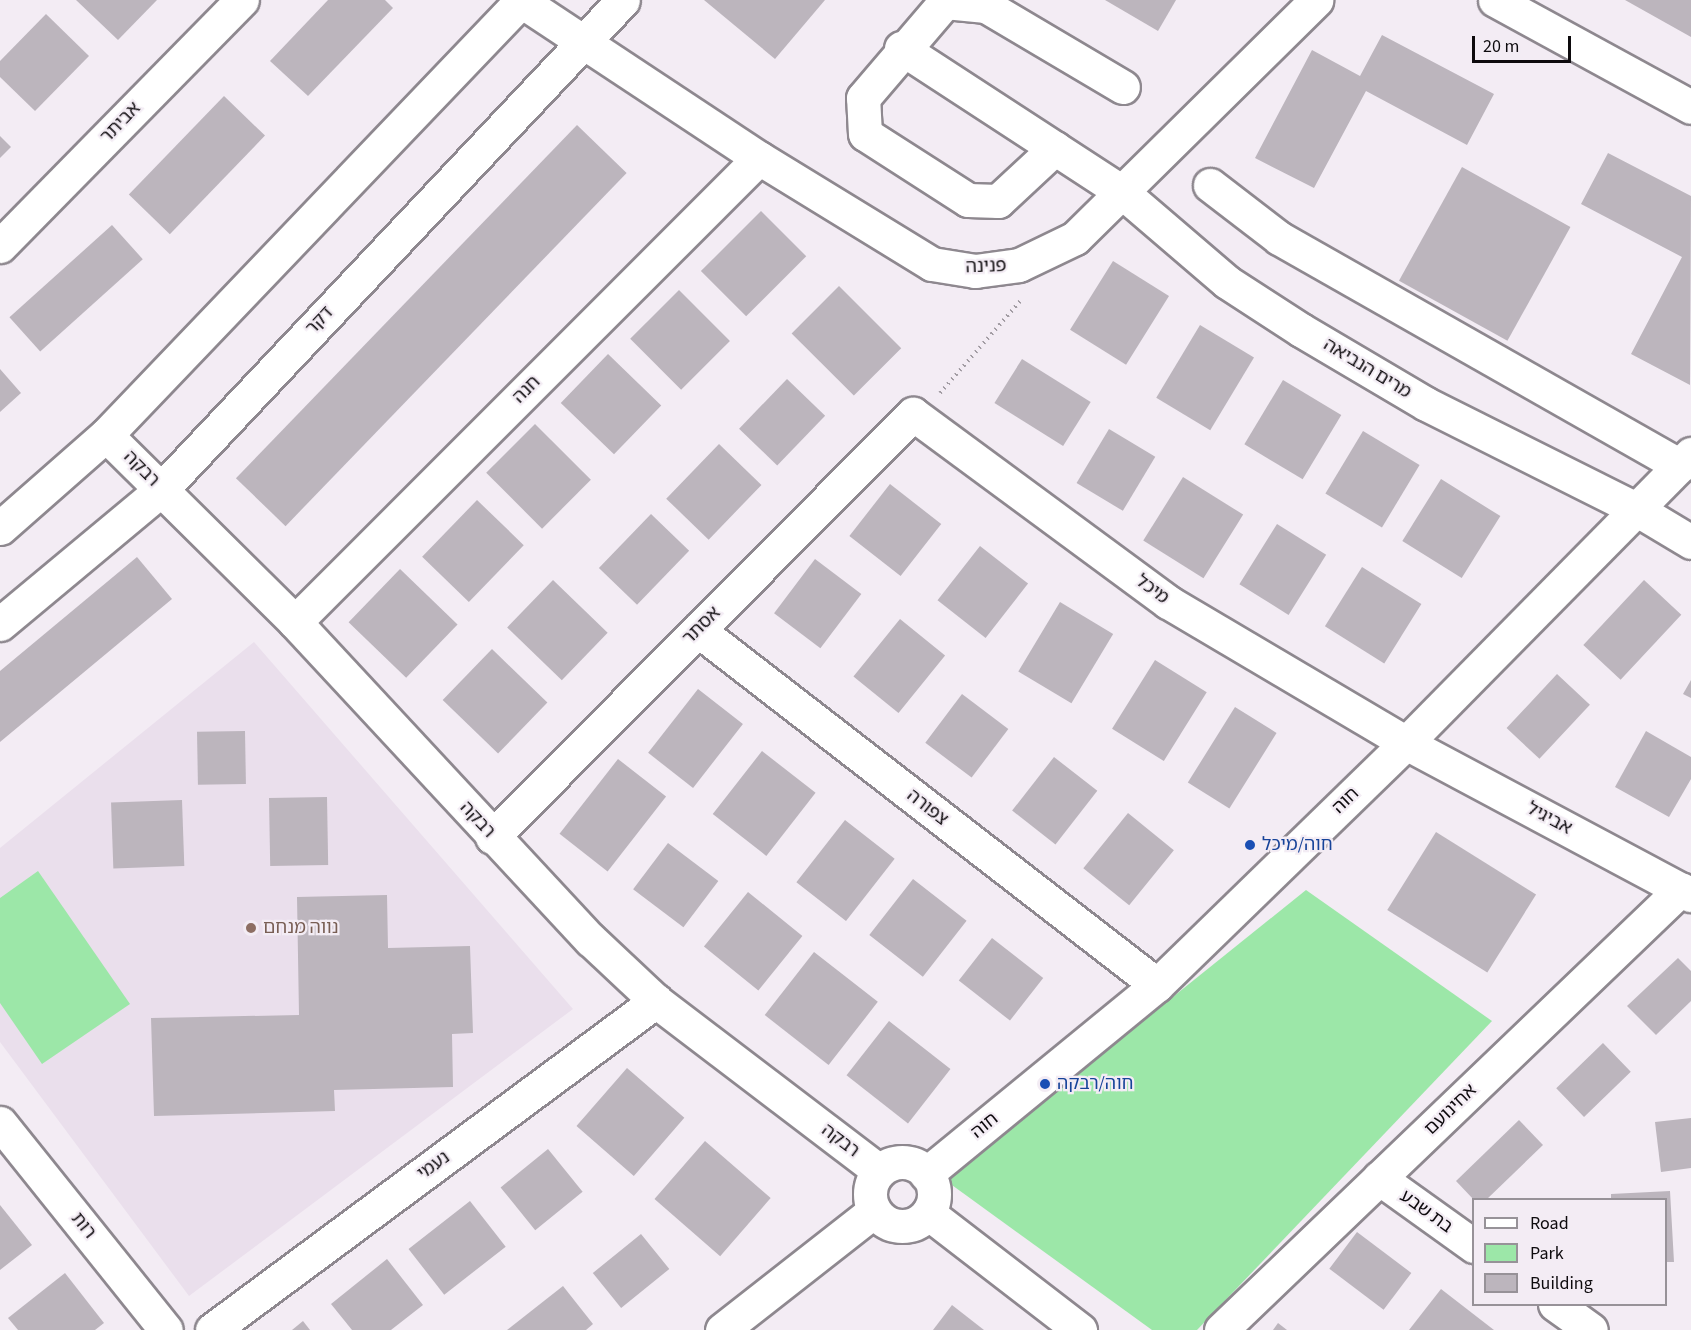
<!DOCTYPE html>
<meta charset="utf-8">
<style>
body{margin:0}
#map{position:relative;width:1691px;height:1330px;overflow:hidden;background:#f3ecf4;font-family:"Source Sans 3","Noto Sans Hebrew",sans-serif}
div>[style]{position:absolute}
.built>*{inset:0;background:#eadfec}
.green>*{inset:0;background:#9ce7a8}
.building>*{inset:0;background:#bcb5bd;transform-origin:0 0}
.path>*{height:4px;margin-top:-2px;transform-origin:0;background:repeating-linear-gradient(90deg,#a29ca3 0 1.5px,transparent 0 6px)}
.roads{filter:drop-shadow(2px 0 #8e888f) drop-shadow(-2px 0 #8e888f) drop-shadow(0 2px #8e888f) drop-shadow(0 -2px #8e888f)}
.minor>*{height:33px;margin:-16.5px;padding:0 16.5px;transform-origin:16.5px;border-radius:16.5px;background:#fff}
.minor>.ring{margin:-16.5px;padding:0;box-sizing:content-box;background:none;border:33px solid #fff;border-radius:50%}
.dots>*{width:16px;height:16px;translate:-50% -50%;box-sizing:border-box;border:3px solid #f3ecf4;border-radius:50%}
span{translate:-50% -50%;white-space:nowrap;text-align:center;line-height:1.15;-webkit-text-stroke:4.5px #f3ecf4;paint-order:stroke}
.street-label{font-size:18px;color:#0d0a0d}
.transit-label{font-size:18px;color:#164399}
.left{translate:0 -50%;text-align:left}
.education-label{font-size:18px;color:#785e54}
.legend{position:absolute;left:1472px;top:1198px;width:195px;height:108px;box-sizing:border-box;background:#f3ecf4;border:2px solid #979298;margin:0;padding:8px 10px;list-style:none;font-size:18px;color:#0d0a0d}
.legend li{display:flex;align-items:center;gap:12px;height:30px}
.legend b{width:30px;border:2px solid #979298}
.scale{position:absolute;left:1472px;top:36px;width:99px;height:27px;box-sizing:border-box;border:3px solid #0d0a0d;border-top:0;padding-left:8px;font-size:18px;line-height:21px;white-space:nowrap;color:#0d0a0d;-webkit-text-stroke:4px #f3ecf4;paint-order:stroke}
</style>
<div id="map">
<div class="built">
<i style="clip-path:polygon(254px 642px,573px 1009px,189px 1296px,0 1042px,0 848px)"></i>
</div>
<div class="green">
<i style="clip-path:polygon(38px 871px,130px 1004px,42px 1064px,0 1003px,0 898px)"></i>
<i style="clip-path:polygon(1306px 890px,1492px 1021px,1197px 1330px,1152px 1330px,945px 1180px)"></i>
</div>
<div class="building">
<i style="clip-path:polygon(76px 0,157px 0,118px 40px)"></i>
<i style="clip-path:polygon(328px 0,385px 0,393px 8px,308px 96px,270px 61px)"></i>
<i style="clip-path:polygon(704px 0,825px 0,775px 59px)"></i>
<i style="clip-path:polygon(1105px 0,1176px 0,1158px 31px)"></i>
<i style="clip-path:polygon(1625px 0,1691px 0,1691px 37px)"></i>
<i style="clip-path:polygon(46px 14px,89px 56px,35px 111px,0 77px,0 61px)"></i>
<i style="clip-path:polygon(1382px 35px,1494px 94px,1467px 145px,1366px 91px,1314px 188px,1255px 158px,1312px 50px,1360px 76px)"></i>
<i style="left:224px;top:96px;width:57px;height:137px;rotate:44deg"></i>
<i style="left:577px;top:125px;width:69px;height:491px;rotate:44deg"></i>
<i style="clip-path:polygon(0 136px,11px 147px,0 158px)"></i>
<i style="clip-path:polygon(1608px 153px,1691px 196px,1690px 385px,1631px 354px,1682px 257px,1581px 204px)"></i>
<i style="left:1462px;top:167px;width:124px;height:130px;rotate:29deg"></i>
<i style="left:761px;top:211px;width:64px;height:85px;rotate:45deg"></i>
<i style="left:112px;top:225px;width:46px;height:138px;rotate:48deg"></i>
<i style="left:1113px;top:261px;width:66px;height:81px;rotate:32deg"></i>
<i style="left:839px;top:286px;width:88px;height:67px;rotate:45deg"></i>
<i style="left:679px;top:290px;width:72px;height:69px;rotate:45deg"></i>
<i style="left:1200px;top:325px;width:63px;height:85px;rotate:31deg"></i>
<i style="left:608px;top:354px;width:74px;height:68px;rotate:44deg"></i>
<i style="left:1022px;top:359px;width:81px;height:52px;rotate:32deg"></i>
<i style="clip-path:polygon(0 369px,21px 393px,0 412px)"></i>
<i style="left:787px;top:379px;width:53px;height:69px;rotate:44deg"></i>
<i style="left:1283px;top:380px;width:68px;height:75px;rotate:31deg"></i>
<i style="left:535px;top:424px;width:79px;height:69px;rotate:45deg"></i>
<i style="left:1109px;top:429px;width:54px;height:63px;rotate:31deg"></i>
<i style="left:1363px;top:431px;width:66px;height:73px;rotate:31deg"></i>
<i style="left:719px;top:444px;width:59px;height:76px;rotate:44deg"></i>
<i style="left:1183px;top:477px;width:71px;height:75px;rotate:32deg"></i>
<i style="left:1441px;top:479px;width:70px;height:73px;rotate:32deg"></i>
<i style="left:890px;top:484px;width:65px;height:66px;rotate:38deg"></i>
<i style="left:477px;top:500px;width:65px;height:79px;rotate:44deg"></i>
<i style="left:651px;top:514px;width:53px;height:75px;rotate:44deg"></i>
<i style="left:1277px;top:524px;width:58px;height:71px;rotate:32deg"></i>
<i style="left:980px;top:546px;width:61px;height:69px;rotate:38deg"></i>
<i style="clip-path:polygon(137px 557px,172px 599px,0 742px,0 671px)"></i>
<i style="left:815px;top:559px;width:58px;height:68px;rotate:37deg"></i>
<i style="left:1362px;top:567px;width:70px;height:70px;rotate:32deg"></i>
<i style="left:400px;top:569px;width:80px;height:74px;rotate:44deg"></i>
<i style="left:553px;top:580px;width:76px;height:66px;rotate:44deg"></i>
<i style="left:1644px;top:580px;width:51px;height:89px;rotate:43deg"></i>
<i style="left:1060px;top:602px;width:62px;height:81px;rotate:31deg"></i>
<i style="left:900px;top:619px;width:58px;height:74px;rotate:39deg"></i>
<i style="left:492px;top:649px;width:77px;height:71px;rotate:44deg"></i>
<i style="left:1155px;top:660px;width:61px;height:81px;rotate:32deg"></i>
<i style="left:1557px;top:674px;width:45px;height:74px;rotate:43deg"></i>
<i style="clip-path:polygon(1691px 680px,1691px 698px,1683px 694px)"></i>
<i style="left:698px;top:689px;width:57px;height:81px;rotate:38deg"></i>
<i style="left:962px;top:694px;width:58px;height:61px;rotate:37deg"></i>
<i style="left:1235px;top:707px;width:49px;height:89px;rotate:32deg"></i>
<i style="left:245px;top:731px;width:53px;height:48px;rotate:89deg"></i>
<i style="clip-path:polygon(1646px 731px,1691px 757px,1691px 779px,1669px 817px,1615px 787px)"></i>
<i style="left:762px;top:751px;width:68px;height:80px;rotate:38deg"></i>
<i style="left:1054px;top:757px;width:55px;height:68px;rotate:38deg"></i>
<i style="left:618px;top:759px;width:61px;height:95px;rotate:38deg"></i>
<i style="left:327px;top:797px;width:68px;height:58px;rotate:89deg"></i>
<i style="left:182px;top:800px;width:66px;height:71px;rotate:88deg"></i>
<i style="left:1128px;top:813px;width:59px;height:71px;rotate:39deg"></i>
<i style="left:845px;top:820px;width:63px;height:79px;rotate:38deg"></i>
<i style="left:1436px;top:832px;width:118px;height:92px;rotate:32deg"></i>
<i style="left:668px;top:843px;width:63px;height:58px;rotate:37deg"></i>
<i style="left:913px;top:879px;width:68px;height:71px;rotate:38deg"></i>
<i style="left:748px;top:892px;width:70px;height:70px;rotate:39deg"></i>
<i style="clip-path:polygon(387px 895px,388px 948px,470px 946px,473px 1033px,452px 1034px,453px 1087px,334px 1090px,335px 1111px,154px 1116px,151px 1018px,299px 1015px,297px 897px)"></i>
<i style="left:992px;top:938px;width:65px;height:54px;rotate:38deg"></i>
<i style="left:814px;top:952px;width:81px;height:80px;rotate:38deg"></i>
<i style="clip-path:polygon(1678px 958px,1691px 971px,1691px 1001px,1656px 1035px,1627px 1006px)"></i>
<i style="left:889px;top:1021px;width:78px;height:69px;rotate:38deg"></i>
<i style="left:1603px;top:1043px;width:40px;height:65px;rotate:46deg"></i>
<i style="left:627px;top:1068px;width:76px;height:77px;rotate:41deg"></i>
<i style="clip-path:polygon(1691px 1118px,1691px 1168px,1661px 1172px,1655px 1122px)"></i>
<i style="clip-path:polygon(1519px 1120px,1543px 1145px,1486px 1200px,1474px 1200px,1456px 1181px)"></i>
<i style="left:705px;top:1141px;width:87px;height:77px;rotate:41deg"></i>
<i style="left:548px;top:1149px;width:55px;height:61px;rotate:51deg"></i>
<i style="clip-path:polygon(1670px 1191px,1674px 1262px,1666px 1262px,1666px 1200px,1611px 1200px,1611px 1194px)"></i>
<i style="left:470px;top:1201px;width:58px;height:78px;rotate:52deg"></i>
<i style="clip-path:polygon(0 1205px,32px 1245px,0 1270px)"></i>
<i style="left:1357px;top:1232px;width:68px;height:46px;rotate:37deg"></i>
<i style="left:641px;top:1234px;width:45px;height:62px;rotate:51deg"></i>
<i style="clip-path:polygon(387px 1259px,423px 1305px,391px 1330px,352px 1330px,331px 1304px)"></i>
<i style="clip-path:polygon(65px 1273px,104px 1323px,95px 1330px,18px 1330px,8px 1318px)"></i>
<i style="clip-path:polygon(563px 1286px,593px 1324px,586px 1330px,507px 1330px)"></i>
<i style="clip-path:polygon(1441px 1289px,1494px 1330px,1409px 1330px)"></i>
<i style="clip-path:polygon(952px 1305px,984px 1330px,933px 1330px)"></i>
<i style="clip-path:polygon(303px 1321px,310px 1330px,292px 1330px)"></i>
<i style="clip-path:polygon(1278px 1323px,1287px 1330px,1273px 1330px)"></i>
</div>
<div class="path">
<i style="left:940px;top:393px;width:125px;rotate:-48.9deg"></i>
</div>
<div class="roads">
<div class="minor">
<i style="left:520px;top:0;width:287px;rotate:33.5deg"></i>
<i style="left:759px;top:158px;width:203px;rotate:31.5deg"></i>
<i style="left:932px;top:264px;width:44px;rotate:9.2deg"></i>
<i style="left:975px;top:271px;width:44px;rotate:-7.8deg"></i>
<i style="left:1019px;top:265px;width:62px;rotate:-25.7deg"></i>
<i style="left:1075px;top:238px;width:339px;rotate:-44.6deg"></i>
<i style="left:1495px;top:0;width:223px;rotate:28.6deg"></i>
<i style="left:901px;top:48px;width:264px;rotate:33.1deg"></i>
<i style="left:1122px;top:192px;width:138px;rotate:40.6deg"></i>
<i style="left:1227px;top:282px;width:88px;rotate:33deg"></i>
<i style="left:1301px;top:330px;width:145px;rotate:30.6deg"></i>
<i style="left:1426px;top:404px;width:235px;rotate:26.6deg"></i>
<i style="left:1636px;top:509px;width:64px;rotate:31deg"></i>
<i style="left:1055px;top:148px;width:78px;rotate:137.1deg"></i>
<i style="left:998px;top:201px;width:30px;rotate:-178deg"></i>
<i style="left:968px;top:200px;width:122px;rotate:-147.3deg"></i>
<i style="left:865px;top:134px;width:36px;rotate:-93deg"></i>
<i style="left:863px;top:98px;width:126px;rotate:-49.5deg"></i>
<i style="left:945px;top:2px;width:41px;rotate:5.6deg"></i>
<i style="left:986px;top:6px;width:159px;rotate:30.6deg"></i>
<i style="left:1210px;top:185px;width:87px;rotate:37.5deg"></i>
<i style="left:1279px;top:238px;width:461px;rotate:29.6deg"></i>
<i style="left:0;top:246px;width:345px;rotate:-45.5deg"></i>
<i style="left:106px;top:435px;width:266px;rotate:44.7deg"></i>
<i style="left:295px;top:622px;width:434px;rotate:47.1deg"></i>
<i style="left:591px;top:940px;width:89px;rotate:43.2deg"></i>
<i style="left:656px;top:1001px;width:280px;rotate:37.3deg"></i>
<i style="left:0;top:528px;width:141px;rotate:-41.3deg"></i>
<i style="left:106px;top:435px;width:602px;rotate:-46.28deg"></i>
<i style="left:295px;top:622px;width:656px;rotate:-45deg"></i>
<i style="left:0;top:624px;width:209px;rotate:-39.8deg"></i>
<i style="left:161px;top:490px;width:673px;rotate:-46.68deg"></i>
<i style="left:698px;top:630px;width:580px;rotate:37.72deg"></i>
<i style="left:492px;top:837px;width:597px;rotate:-45.14deg"></i>
<i style="left:913px;top:414px;width:317px;rotate:36.4deg"></i>
<i style="left:1168px;top:602px;width:277px;rotate:30.6deg"></i>
<i style="left:1406px;top:743px;width:323px;rotate:28.1deg"></i>
<i style="left:0;top:1123px;width:265px;rotate:51.3deg"></i>
<i class="ring" style="left:870px;top:1162px;width:31px;height:31px"></i>
<i style="left:926px;top:1174px;width:298px;rotate:-39.3deg"></i>
<i style="left:1157px;top:985px;width:347px;rotate:-44.2deg"></i>
<i style="left:1406px;top:743px;width:406px;rotate:-45.4deg"></i>
<i style="left:1379px;top:1178px;width:117px;rotate:35.6deg"></i>
<i style="left:928px;top:1213px;width:192px;rotate:37.6deg"></i>
<i style="left:1555px;top:1304px;width:44px;rotate:35.8deg"></i>
<i style="left:212px;top:1330px;width:553px;rotate:-36.54deg"></i>
<i style="left:722px;top:1330px;width:193px;rotate:-38.1deg"></i>
<i style="left:1221px;top:1330px;width:637px;rotate:-43.79deg"></i>
</div>
</div>
<div class="dots">
<i style="left:1250px;top:845px;background:#1a4fb4"></i>
<i style="left:251px;top:928px;background:#8d6e63"></i>
<i style="left:1045px;top:1084px;background:#1a4fb4"></i>
</div>
<div class="street-label">
<span style="left:121px;top:123px;rotate:-46deg">אביתר</span>
<span style="left:986px;top:267px;rotate:-2deg">פנינה</span>
<span style="left:320px;top:321px;rotate:-47deg">דקר</span>
<span style="left:1367px;top:369px;rotate:31deg">מרים הנביאה</span>
<span style="left:527px;top:390px;rotate:-45deg">חנה</span>
<span style="left:141px;top:469px;rotate:45deg">רבקה</span>
<span style="left:1152px;top:590px;rotate:36deg">מיכל</span>
<span style="left:702px;top:626px;rotate:-45deg">אסתר</span>
<span style="left:1346px;top:801px;rotate:-44deg">חוה</span>
<span style="left:927px;top:808px;rotate:38deg">צפורה</span>
<span style="left:1549px;top:819px;rotate:28deg">אביגיל</span>
<span style="left:477px;top:820px;rotate:47deg">רבקה</span>
<span style="left:1451px;top:1110px;rotate:-44deg">אחינועם</span>
<span style="left:985px;top:1126px;rotate:-39deg">חוה</span>
<span style="left:840px;top:1141px;rotate:37deg">רבקה</span>
<span style="left:434px;top:1166px;rotate:-36deg">נעמי</span>
<span style="left:1426px;top:1212px;rotate:36deg">בת שבע</span>
<span style="left:83px;top:1226px;rotate:51deg">רות</span>
</div>
<div class="transit-label">
<span class="left" style="left:1262px;top:845px">חוה/מיכל</span>
<span class="left" style="left:1057px;top:1084px">חוה/רבקה</span>
</div>
<div class="education-label">
<span class="left" style="left:263px;top:928px">נווה מנחם</span>
</div>
<ul class="legend">
<li><b style="height:8px;background:#fff"></b>Road</li>
<li><b style="height:16px;background:#9ce7a8"></b>Park</li>
<li><b style="height:16px;background:#bcb5bd"></b>Building</li>
</ul>
<div class="scale">20 m</div>
</div>
